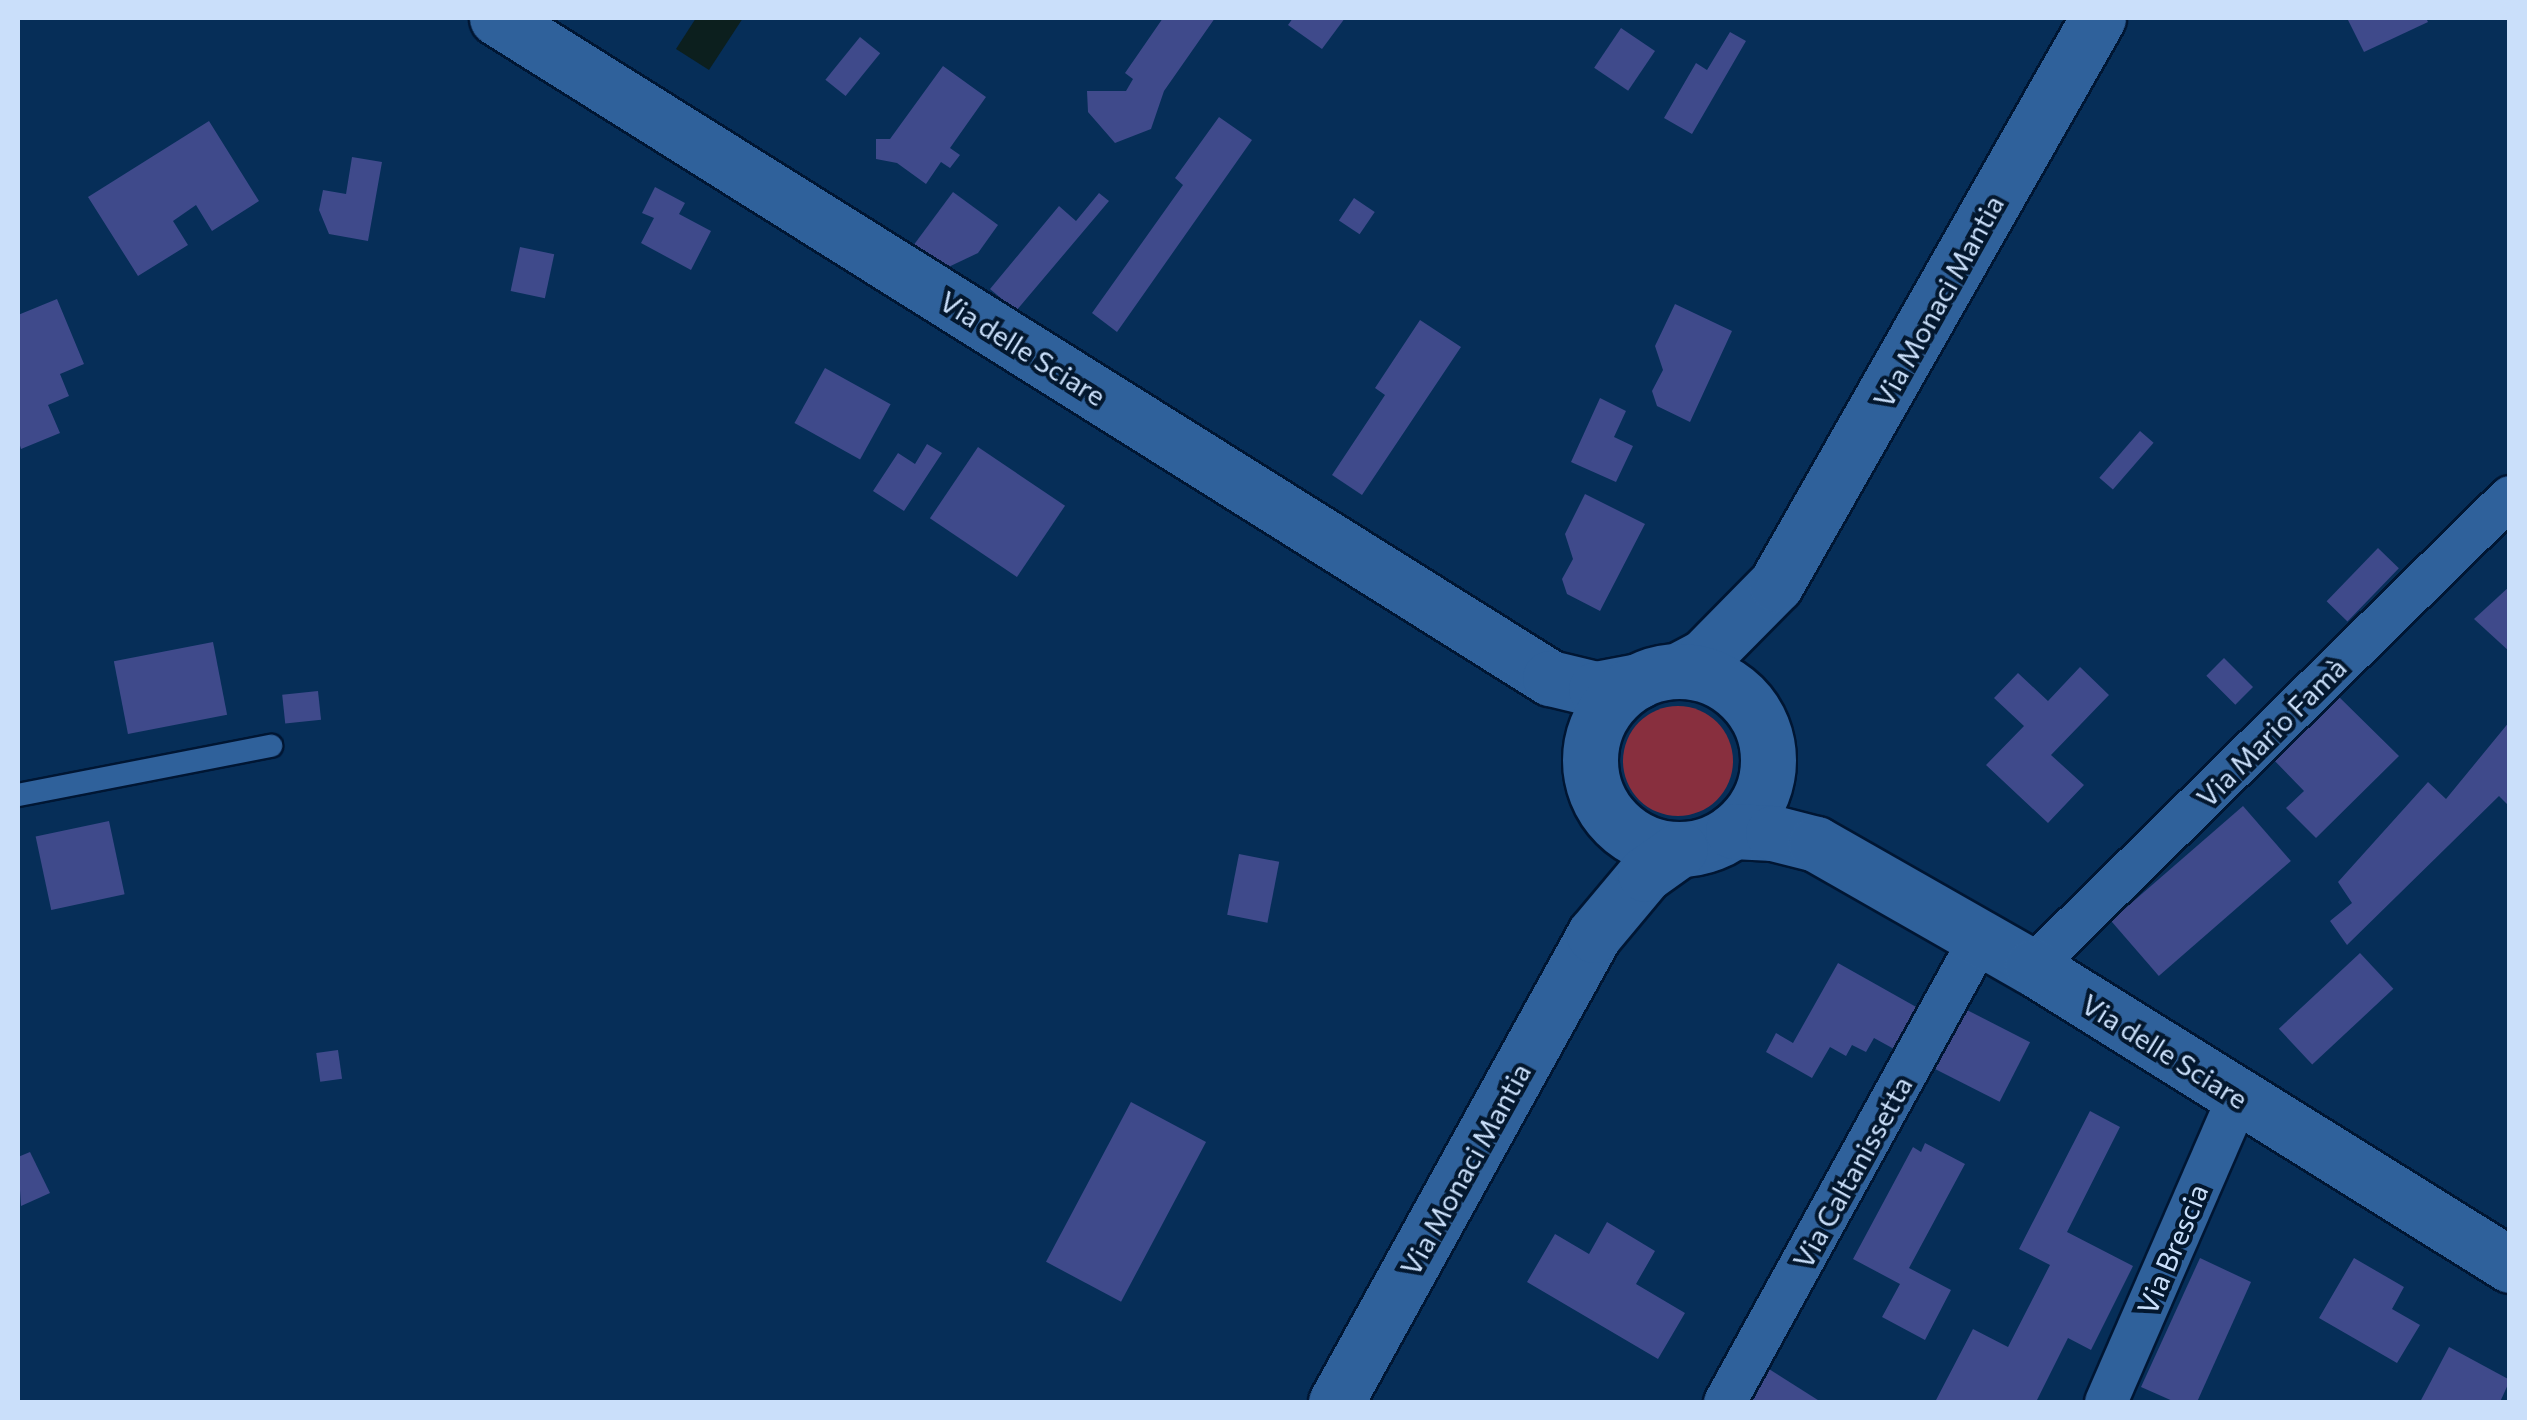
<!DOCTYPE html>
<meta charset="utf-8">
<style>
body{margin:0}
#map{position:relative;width:2527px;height:1420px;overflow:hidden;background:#062e58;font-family:Commissioner,sans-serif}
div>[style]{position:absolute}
.green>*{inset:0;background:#882f3e}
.round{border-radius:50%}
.water>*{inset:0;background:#0c1f1e}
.building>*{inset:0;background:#3f4a8b;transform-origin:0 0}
.roads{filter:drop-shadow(2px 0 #001633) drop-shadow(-2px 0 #001633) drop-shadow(0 2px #001633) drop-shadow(0 -2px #001633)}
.lane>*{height:22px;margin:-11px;padding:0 11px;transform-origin:11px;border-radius:11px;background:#2f619b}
.street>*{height:42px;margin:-21px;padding:0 21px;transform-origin:21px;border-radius:21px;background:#2f619b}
.secondary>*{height:55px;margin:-27.5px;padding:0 27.5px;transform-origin:27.5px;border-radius:27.5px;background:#2f619b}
.secondary>.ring{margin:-27.5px;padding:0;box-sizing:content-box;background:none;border:55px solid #2f619b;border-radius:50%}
span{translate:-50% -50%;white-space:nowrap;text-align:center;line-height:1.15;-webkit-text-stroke:8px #03172e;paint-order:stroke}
.street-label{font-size:28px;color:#cadffa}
.frame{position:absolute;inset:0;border:20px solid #cadffa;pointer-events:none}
</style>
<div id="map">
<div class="green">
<i class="round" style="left:1623px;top:706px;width:110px;height:110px"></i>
</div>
<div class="water">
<i style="clip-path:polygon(696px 18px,743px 18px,709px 70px,676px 49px)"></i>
</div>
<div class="building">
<i style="clip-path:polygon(1163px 18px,1215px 18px,1164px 91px,1151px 129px,1115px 143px,1088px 112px,1087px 91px,1126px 91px,1133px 79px,1125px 73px)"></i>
<i style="clip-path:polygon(1293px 18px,1345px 18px,1322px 49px,1288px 25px)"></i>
<i style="clip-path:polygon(2347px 18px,2426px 18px,2428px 22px,2364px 52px)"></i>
<i style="left:1621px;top:28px;width:41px;height:48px;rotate:34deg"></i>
<i style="clip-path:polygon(1730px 32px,1746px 41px,1692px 134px,1664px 118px,1696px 63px,1707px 70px)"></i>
<i style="left:860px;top:37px;width:26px;height:55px;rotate:39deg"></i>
<i style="clip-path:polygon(943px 66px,986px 97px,950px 148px,960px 155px,950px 168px,941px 162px,926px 184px,897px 163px,876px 159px,876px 139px,890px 139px)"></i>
<i style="clip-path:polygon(1219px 117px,1252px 140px,1117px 332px,1092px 313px,1183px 185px,1175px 178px)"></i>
<i style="clip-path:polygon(209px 121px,259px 201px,212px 231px,196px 205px,173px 221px,188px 245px,138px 276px,88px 197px)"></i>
<i style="clip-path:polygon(352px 157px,382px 162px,368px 241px,329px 234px,319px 210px,323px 190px,346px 194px)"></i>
<i style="clip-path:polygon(655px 187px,685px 203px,679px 214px,711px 231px,691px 270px,641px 243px,654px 218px,642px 213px)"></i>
<i style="clip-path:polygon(953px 192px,998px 225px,978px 253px,940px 271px,910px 250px)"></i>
<i style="clip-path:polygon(1099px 193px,1109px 201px,1016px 311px,990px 289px,1059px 206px,1076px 221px)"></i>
<i style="left:1354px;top:198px;width:25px;height:27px;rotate:34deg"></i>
<i style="left:520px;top:247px;width:35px;height:45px;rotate:12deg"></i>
<i style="clip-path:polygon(57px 299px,84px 364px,60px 374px,69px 396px,48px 405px,60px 433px,21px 449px,18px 439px,18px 315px)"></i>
<i style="clip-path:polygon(1675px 304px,1732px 331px,1690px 422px,1657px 406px,1652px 391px,1663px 370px,1655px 346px)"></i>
<i style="clip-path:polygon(1420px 320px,1461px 347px,1362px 495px,1332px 475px,1385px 395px,1375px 388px)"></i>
<i style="left:825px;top:368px;width:75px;height:63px;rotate:29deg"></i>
<i style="clip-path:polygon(1600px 398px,1626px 411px,1614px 437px,1633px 446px,1616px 482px,1571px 462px)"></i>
<i style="left:2140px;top:431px;width:18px;height:62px;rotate:41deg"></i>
<i style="clip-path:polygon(927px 444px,942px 453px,904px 511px,873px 491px,898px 453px,915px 464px)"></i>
<i style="left:978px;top:447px;width:105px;height:86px;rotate:34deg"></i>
<i style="clip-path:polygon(1585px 494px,1645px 524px,1600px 611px,1567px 594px,1562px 579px,1573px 559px,1565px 534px)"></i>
<i style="left:2378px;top:548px;width:29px;height:74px;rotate:44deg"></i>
<i style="clip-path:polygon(2510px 586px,2510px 652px,2474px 619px)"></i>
<i style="left:213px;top:642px;width:74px;height:101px;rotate:79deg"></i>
<i style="left:2224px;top:658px;width:41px;height:25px;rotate:45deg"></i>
<i style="clip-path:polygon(2080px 667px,2109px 695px,2051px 755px,2084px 785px,2048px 823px,1986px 765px,2024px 726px,1994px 698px,2018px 673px,2048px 701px)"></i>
<i style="left:318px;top:691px;width:29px;height:36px;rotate:84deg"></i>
<i style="clip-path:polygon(2335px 693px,2399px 756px,2316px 838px,2286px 808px,2304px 791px,2271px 757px)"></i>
<i style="clip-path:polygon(2510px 721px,2510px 807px,2499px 796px,2347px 945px,2330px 921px,2352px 903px,2338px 882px,2428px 782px,2446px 799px)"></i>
<i style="left:2243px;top:806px;width:73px;height:175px;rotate:49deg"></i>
<i style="left:109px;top:821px;width:75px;height:75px;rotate:78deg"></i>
<i style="left:1239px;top:854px;width:41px;height:62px;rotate:11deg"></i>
<i style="left:2360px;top:953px;width:49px;height:111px;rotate:47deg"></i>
<i style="clip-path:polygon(1838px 963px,1918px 1008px,1894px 1049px,1874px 1038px,1866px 1052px,1852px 1045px,1846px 1056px,1830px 1047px,1812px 1078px,1766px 1052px,1776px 1033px,1793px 1043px)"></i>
<i style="left:1965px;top:1009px;width:73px;height:67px;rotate:27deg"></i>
<i style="left:338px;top:1050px;width:29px;height:22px;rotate:82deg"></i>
<i style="left:1131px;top:1102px;width:85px;height:181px;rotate:28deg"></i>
<i style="clip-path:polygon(2090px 1111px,2120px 1127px,2067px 1232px,2133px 1266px,2091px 1350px,2068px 1338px,2036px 1402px,1935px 1402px,1973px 1329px,2008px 1347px,2050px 1265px,2019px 1249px)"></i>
<i style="clip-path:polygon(1925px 1143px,1965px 1164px,1909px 1268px,1951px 1290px,1925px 1340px,1882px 1317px,1900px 1284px,1853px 1259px,1913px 1147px,1921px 1152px)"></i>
<i style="clip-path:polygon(30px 1152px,50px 1193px,21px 1206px,18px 1157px)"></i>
<i style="clip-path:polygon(1607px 1222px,1655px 1251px,1636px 1284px,1685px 1313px,1658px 1359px,1527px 1282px,1555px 1234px,1589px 1254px)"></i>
<i style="clip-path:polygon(2200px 1258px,2251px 1282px,2197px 1402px,2175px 1402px,2141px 1387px)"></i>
<i style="clip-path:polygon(2354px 1258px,2404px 1287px,2392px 1309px,2420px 1325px,2397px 1363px,2319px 1318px)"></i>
<i style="clip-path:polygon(2449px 1347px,2510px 1380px,2500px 1402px,2420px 1402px)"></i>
<i style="clip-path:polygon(1769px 1369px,1821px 1402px,1747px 1402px)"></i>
</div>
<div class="roads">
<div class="lane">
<i style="left:18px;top:795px;width:258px;rotate:-11deg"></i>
</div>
<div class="street">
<i style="left:2032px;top:967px;width:670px;rotate:-44.52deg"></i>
<i style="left:1725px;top:1402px;width:526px;rotate:-61.15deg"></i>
<i style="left:2106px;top:1402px;width:334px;rotate:-66.5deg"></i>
</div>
<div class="secondary">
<i style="left:497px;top:18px;width:1243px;rotate:32.08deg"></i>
<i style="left:1550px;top:678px;width:47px;rotate:13.4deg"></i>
<i style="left:1596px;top:689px;width:43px;rotate:-10.8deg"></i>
<i style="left:1679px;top:670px;width:30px;rotate:-28deg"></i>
<i style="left:1705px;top:656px;width:101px;rotate:-45.4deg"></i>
<i style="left:1776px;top:584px;width:651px;rotate:-60.36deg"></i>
<i class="ring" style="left:1590px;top:671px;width:123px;height:123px"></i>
<i style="left:1733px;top:831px;width:40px;rotate:2.9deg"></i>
<i style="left:1773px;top:833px;width:44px;rotate:14.3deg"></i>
<i style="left:1816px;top:844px;width:249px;rotate:29.7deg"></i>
<i style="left:2032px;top:967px;width:563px;rotate:31.94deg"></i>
<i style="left:1336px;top:1402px;width:534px;rotate:-61.08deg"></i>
<i style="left:1594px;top:935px;width:80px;rotate:-50.1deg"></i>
<i style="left:1645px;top:874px;width:43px;rotate:-35.5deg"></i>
</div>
</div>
<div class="street-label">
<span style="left:1938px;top:301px;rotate:-61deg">Via Monaci Mantia</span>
<span style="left:1023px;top:348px;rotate:32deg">Via delle Sciare</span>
<span style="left:2271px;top:732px;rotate:-45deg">Via Mario Famà</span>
<span style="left:2165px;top:1051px;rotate:32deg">Via delle Sciare</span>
<span style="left:1465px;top:1169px;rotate:-61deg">Via Monaci Mantia</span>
<span style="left:1852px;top:1172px;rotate:-61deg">Via Caltanissetta</span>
<span style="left:2172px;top:1249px;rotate:-67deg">Via Brescia</span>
</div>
<div class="frame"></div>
</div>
